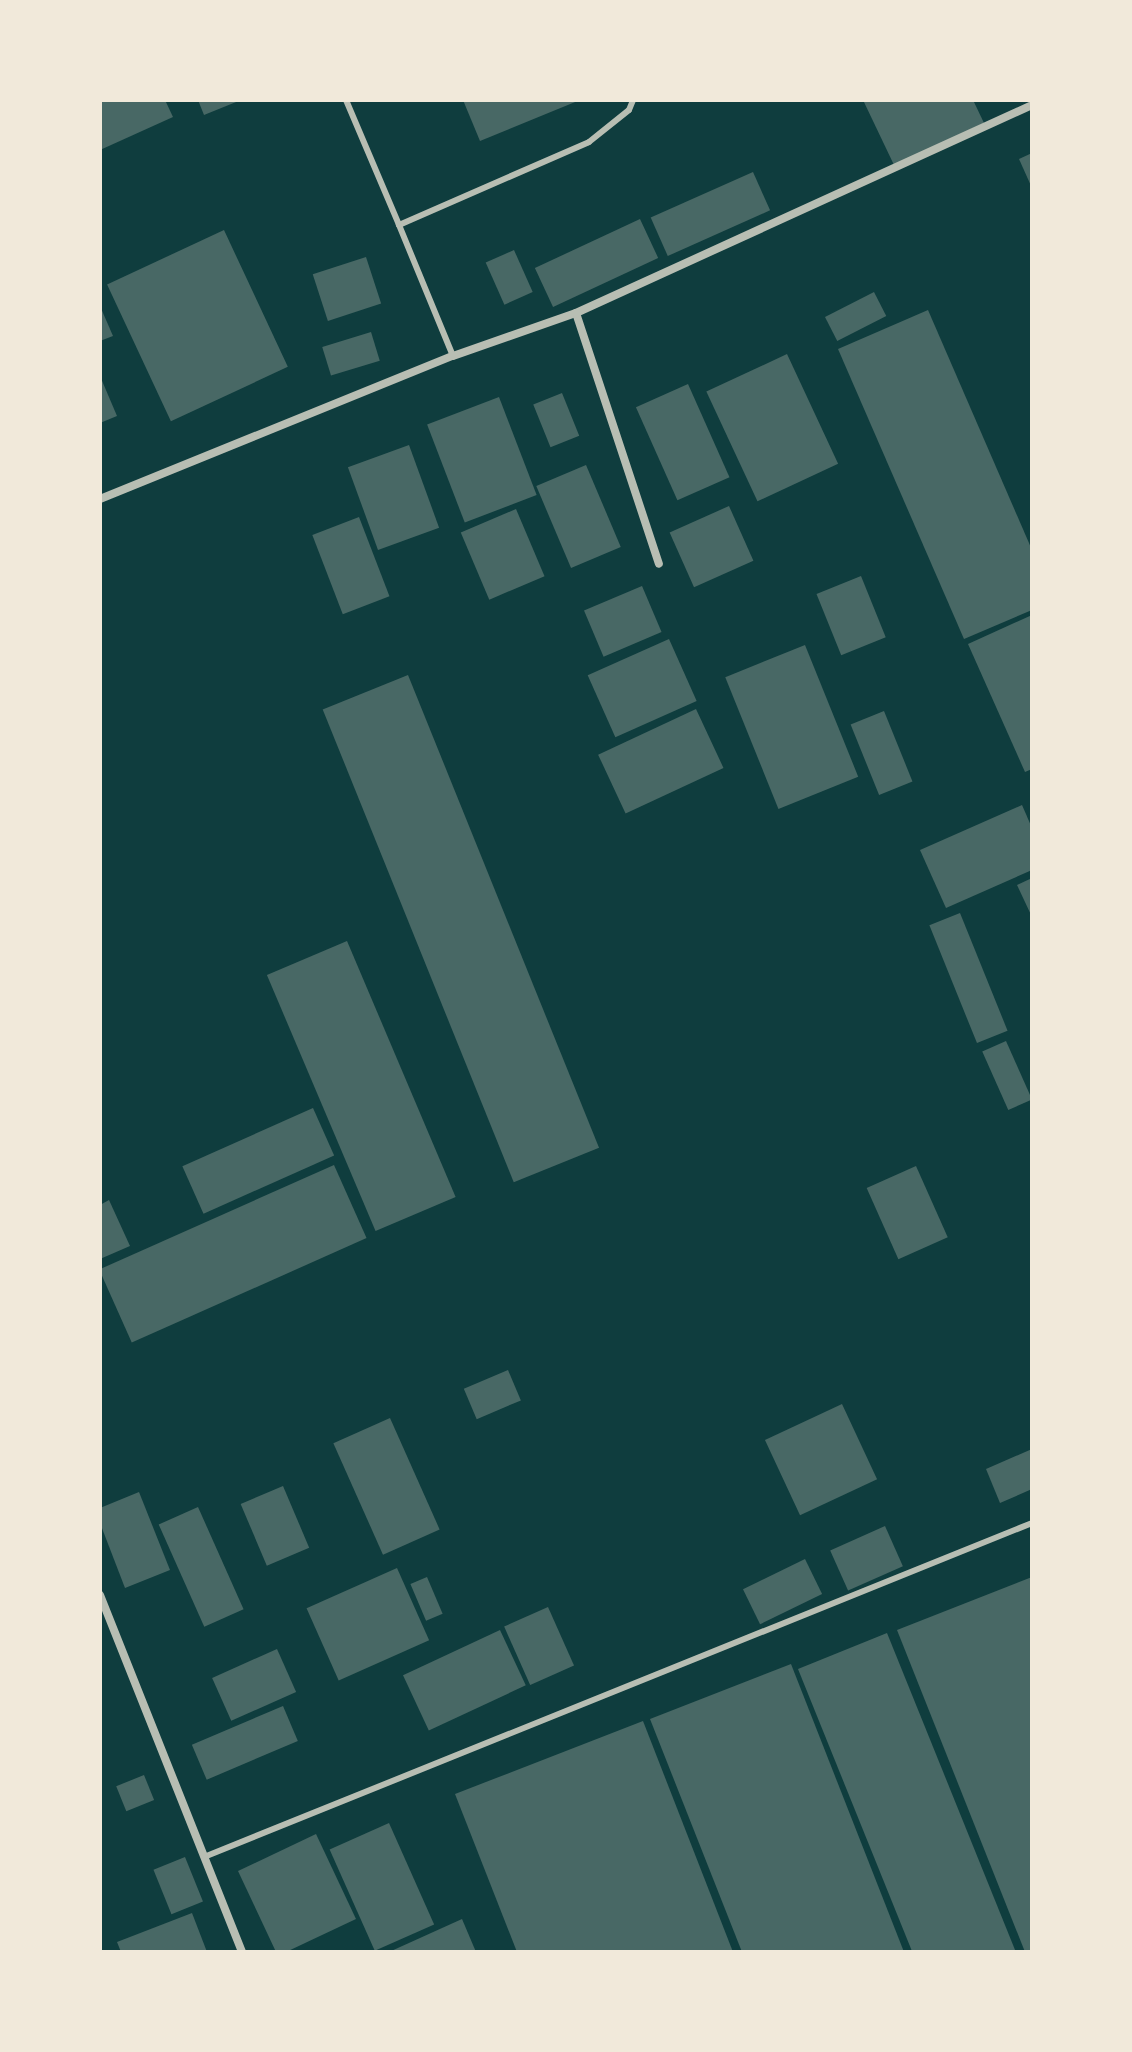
<!DOCTYPE html>
<style>
body{margin:0}
#map{position:relative;width:1132px;height:2052px;overflow:hidden;background:#0f3d3e;font-family:Quicksand,sans-serif}
div>[style]{position:absolute}
.building>*{inset:0;background:#486865;transform-origin:0 0}
.service>*{height:6px;margin:-3px;padding:0 3px;transform-origin:3px;border-radius:3px;background:#b8beb3}
.minor>*{height:8px;margin:-4px;padding:0 4px;transform-origin:4px;border-radius:4px;background:#b8beb3}
span{translate:-50% -50%;white-space:nowrap;text-align:center;line-height:1.15;-webkit-text-stroke:8px #f1e9da;paint-order:stroke}
.frame{position:absolute;inset:0;border:102px solid #f1e9da;pointer-events:none}
</style>
<div id="map">
<div class="building">
<i style="clip-path:polygon(100px 100px,165px 100px,173px 117px,100px 150px)"></i>
<i style="clip-path:polygon(198px 100px,241px 100px,204px 115px)"></i>
<i style="clip-path:polygon(463px 100px,580px 100px,480px 141px)"></i>
<i style="clip-path:polygon(863px 100px,973px 100px,984px 123px,894px 165px)"></i>
<i style="clip-path:polygon(1032px 153px,1032px 188px,1019px 159px)"></i>
<i style="left:753px;top:172px;width:42px;height:112px;rotate:66deg"></i>
<i style="left:640px;top:219px;width:43px;height:116px;rotate:65deg"></i>
<i style="left:224px;top:230px;width:151px;height:129px;rotate:65deg"></i>
<i style="left:514px;top:250px;width:46px;height:31px;rotate:66deg"></i>
<i style="left:366px;top:257px;width:49px;height:56px;rotate:72deg"></i>
<i style="left:874px;top:292px;width:27px;height:55px;rotate:63deg"></i>
<i style="clip-path:polygon(100px 306px,113px 336px,100px 341px)"></i>
<i style="clip-path:polygon(928px 310px,1032px 550px,1032px 610px,964px 639px,838px 349px)"></i>
<i style="left:371px;top:332px;width:30px;height:51px;rotate:73deg"></i>
<i style="left:787px;top:354px;width:121px;height:89px;rotate:65deg"></i>
<i style="clip-path:polygon(100px 376px,117px 416px,100px 423px)"></i>
<i style="left:688px;top:384px;width:102px;height:57px;rotate:66deg"></i>
<i style="left:562px;top:393px;width:46px;height:31px;rotate:68deg"></i>
<i style="left:499px;top:397px;width:105px;height:77px;rotate:69deg"></i>
<i style="left:409px;top:445px;width:88px;height:65px;rotate:70deg"></i>
<i style="left:586px;top:465px;width:89px;height:54px;rotate:67deg"></i>
<i style="left:729px;top:506px;width:60px;height:65px;rotate:66deg"></i>
<i style="left:516px;top:509px;width:73px;height:60px;rotate:67deg"></i>
<i style="left:359px;top:517px;width:85px;height:50px;rotate:69deg"></i>
<i style="left:861px;top:576px;width:66px;height:48px;rotate:68deg"></i>
<i style="left:642px;top:586px;width:50px;height:63px;rotate:67deg"></i>
<i style="clip-path:polygon(1032px 615px,1032px 769px,1025px 772px,968px 644px)"></i>
<i style="left:669px;top:639px;width:68px;height:89px;rotate:66deg"></i>
<i style="left:805px;top:645px;width:142px;height:86px;rotate:68deg"></i>
<i style="left:408px;top:675px;width:510px;height:92px;rotate:68deg"></i>
<i style="left:696px;top:709px;width:65px;height:108px;rotate:65deg"></i>
<i style="left:884px;top:711px;width:76px;height:36px;rotate:68deg"></i>
<i style="clip-path:polygon(1022px 805px,1032px 828px,1032px 870px,946px 908px,920px 850px)"></i>
<i style="clip-path:polygon(1032px 878px,1032px 917px,1017px 885px)"></i>
<i style="left:960px;top:913px;width:127px;height:33px;rotate:68deg"></i>
<i style="left:347px;top:941px;width:278px;height:87px;rotate:67deg"></i>
<i style="left:1006px;top:1041px;width:64px;height:26px;rotate:66deg"></i>
<i style="left:313px;top:1108px;width:52px;height:143px;rotate:66deg"></i>
<i style="left:334px;top:1165px;width:80px;height:257px;rotate:66deg"></i>
<i style="left:916px;top:1166px;width:78px;height:54px;rotate:66deg"></i>
<i style="clip-path:polygon(109px 1200px,130px 1246px,100px 1259px,100px 1205px)"></i>
<i style="left:508px;top:1370px;width:33px;height:48px;rotate:67deg"></i>
<i style="left:842px;top:1404px;width:83px;height:85px;rotate:65deg"></i>
<i style="left:390px;top:1418px;width:122px;height:62px;rotate:66deg"></i>
<i style="clip-path:polygon(1032px 1449px,1032px 1489px,1000px 1503px,986px 1469px)"></i>
<i style="left:283px;top:1486px;width:67px;height:46px;rotate:67deg"></i>
<i style="clip-path:polygon(139px 1492px,170px 1570px,125px 1588px,100px 1523px,100px 1508px)"></i>
<i style="left:198px;top:1507px;width:112px;height:43px;rotate:66deg"></i>
<i style="left:885px;top:1526px;width:44px;height:60px;rotate:66deg"></i>
<i style="left:805px;top:1559px;width:39px;height:69px;rotate:64deg"></i>
<i style="left:397px;top:1568px;width:79px;height:99px;rotate:66deg"></i>
<i style="left:427px;top:1577px;width:40px;height:18px;rotate:67deg"></i>
<i style="clip-path:polygon(1032px 1577px,1032px 1952px,1025px 1952px,897px 1630px)"></i>
<i style="left:548px;top:1607px;width:64px;height:48px;rotate:66deg"></i>
<i style="left:500px;top:1630px;width:61px;height:107px;rotate:65deg"></i>
<i style="left:887px;top:1633px;width:344px;height:96px;rotate:68deg"></i>
<i style="left:277px;top:1649px;width:47px;height:71px;rotate:66deg"></i>
<i style="clip-path:polygon(791px 1664px,904px 1952px,742px 1952px,650px 1719px)"></i>
<i style="left:283px;top:1706px;width:38px;height:99px;rotate:67deg"></i>
<i style="clip-path:polygon(643px 1721px,733px 1952px,517px 1952px,455px 1794px)"></i>
<i style="left:144px;top:1775px;width:27px;height:30px;rotate:68deg"></i>
<i style="left:389px;top:1823px;width:111px;height:65px;rotate:66deg"></i>
<i style="clip-path:polygon(316px 1834px,356px 1919px,286px 1952px,276px 1952px,238px 1871px)"></i>
<i style="left:185px;top:1857px;width:48px;height:34px;rotate:68deg"></i>
<i style="clip-path:polygon(192px 1913px,207px 1952px,121px 1952px,117px 1942px)"></i>
<i style="clip-path:polygon(462px 1919px,476px 1952px,389px 1952px)"></i>
</div>
<div class="service">
<i style="left:346px;top:100px;width:136px;rotate:67deg"></i>
<i style="left:453px;top:356px;width:142px;rotate:-112.4deg"></i>
<i style="left:399px;top:225px;width:207px;rotate:-23.6deg"></i>
<i style="left:589px;top:142px;width:51px;rotate:-38.7deg"></i>
<i style="left:629px;top:110px;width:11px;rotate:-68deg"></i>
<i style="left:204px;top:1857px;width:893px;rotate:-21.97deg"></i>
</div>
<div class="minor">
<i style="left:576px;top:313px;width:264px;rotate:71.7deg"></i>
<i style="left:100px;top:499px;width:381px;rotate:-22.1deg"></i>
<i style="left:453px;top:356px;width:130px;rotate:-19.3deg"></i>
<i style="left:576px;top:313px;width:501px;rotate:-24.52deg"></i>
<i style="left:100px;top:1595px;width:384px;rotate:68.3deg"></i>
</div>
<div class="frame"></div>
</div>
